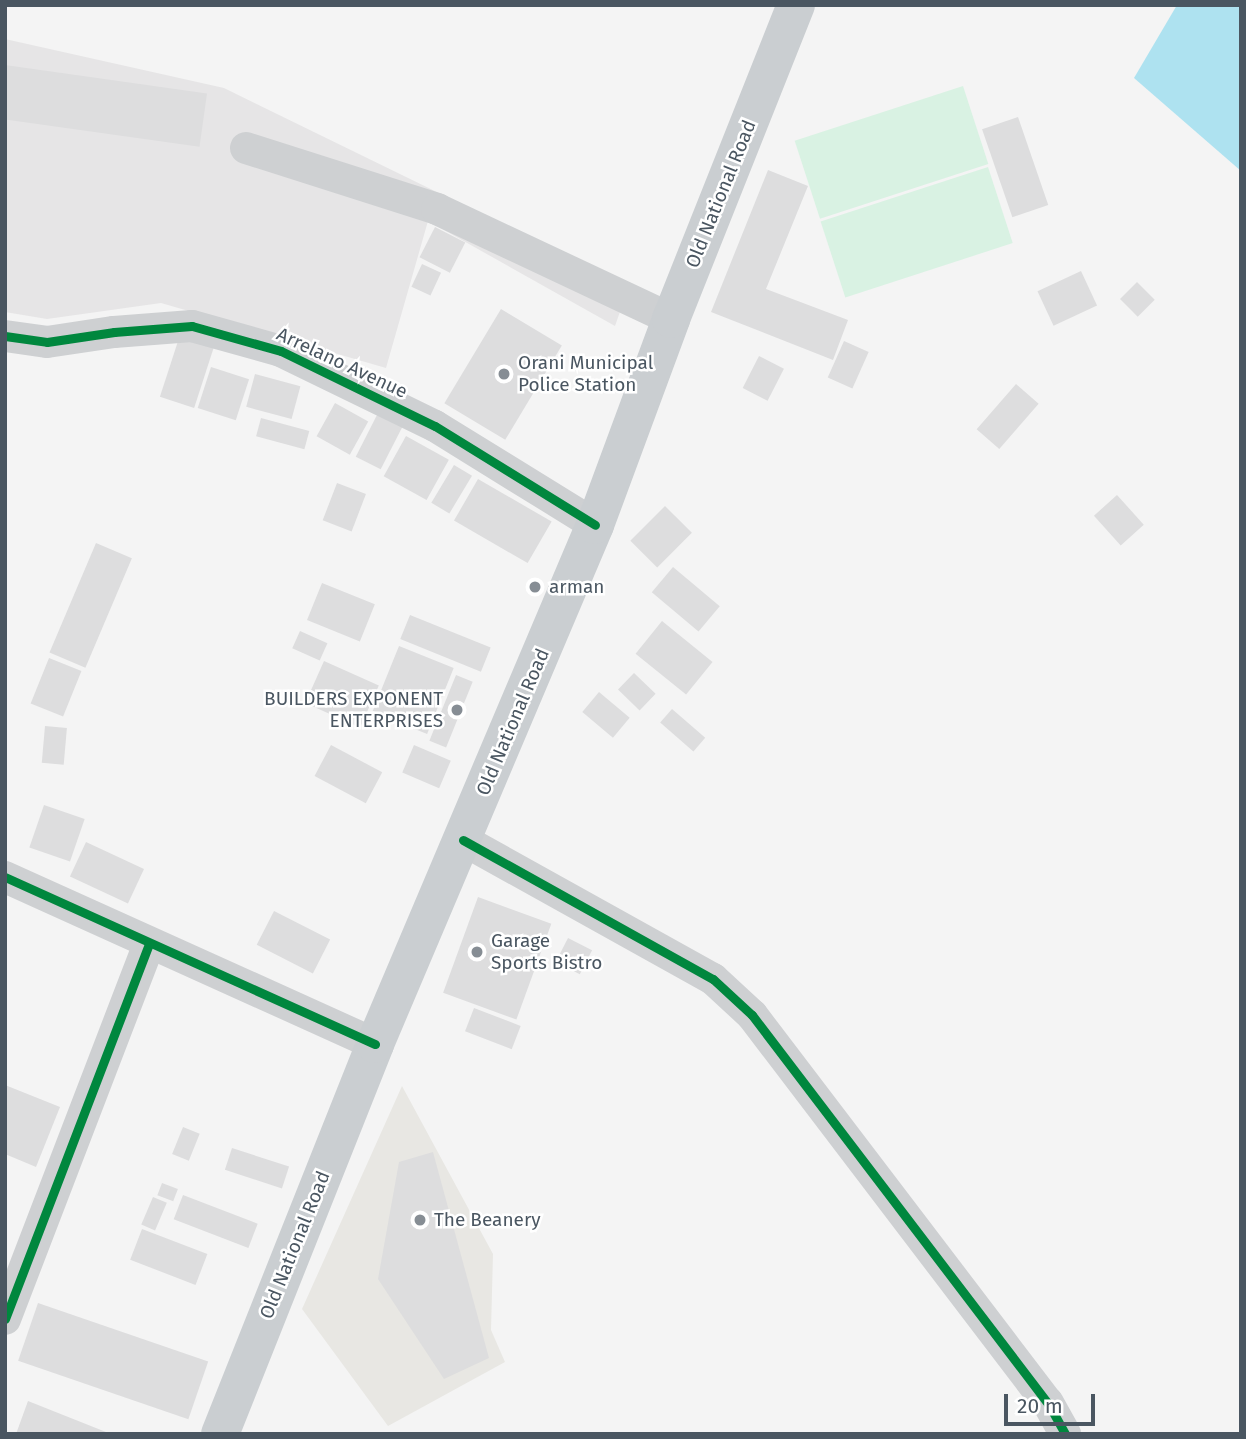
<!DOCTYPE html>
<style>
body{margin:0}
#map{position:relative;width:1246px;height:1439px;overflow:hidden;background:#f4f4f4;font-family:"Fira Sans",sans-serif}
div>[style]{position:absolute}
.commercial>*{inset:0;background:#e8e7e3}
.education>*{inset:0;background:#e6e5e6}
.green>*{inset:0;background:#d9f2e3;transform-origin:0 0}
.water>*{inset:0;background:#aee2f0}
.building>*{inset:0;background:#ddddde;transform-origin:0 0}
.minor>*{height:32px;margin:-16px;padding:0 16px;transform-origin:16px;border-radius:16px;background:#ced0d2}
.major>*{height:38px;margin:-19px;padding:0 19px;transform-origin:19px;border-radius:19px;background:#caced1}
.cycleway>*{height:9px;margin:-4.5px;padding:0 4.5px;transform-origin:4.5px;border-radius:4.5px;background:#00873e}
.dots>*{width:19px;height:19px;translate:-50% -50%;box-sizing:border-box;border:4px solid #fff;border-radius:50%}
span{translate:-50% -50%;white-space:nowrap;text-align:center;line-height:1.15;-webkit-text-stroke:5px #fff;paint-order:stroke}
.street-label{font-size:19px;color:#4a5661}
.poi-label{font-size:19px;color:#4a5661}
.left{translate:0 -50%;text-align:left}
.right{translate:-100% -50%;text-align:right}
.frame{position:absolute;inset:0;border:7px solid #4a5661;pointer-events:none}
.scale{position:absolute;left:1004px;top:1394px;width:91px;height:32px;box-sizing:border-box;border:4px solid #4a5661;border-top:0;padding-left:9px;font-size:21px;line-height:24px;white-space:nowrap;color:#4a5661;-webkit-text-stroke:5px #fff;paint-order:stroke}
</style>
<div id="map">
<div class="commercial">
<i style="clip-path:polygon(402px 1086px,493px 1254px,491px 1330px,505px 1362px,388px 1426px,302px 1309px)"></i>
</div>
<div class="education">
<i style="clip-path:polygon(5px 39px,224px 88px,629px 286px,615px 326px,428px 221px,386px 368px,161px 303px,47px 319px,5px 312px)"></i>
</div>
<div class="green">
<i style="left:963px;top:86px;width:82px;height:177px;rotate:72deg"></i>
<i style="left:988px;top:167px;width:80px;height:176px;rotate:72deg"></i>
</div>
<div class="water">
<i style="clip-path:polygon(1177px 5px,1241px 5px,1241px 171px,1134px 78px)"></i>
</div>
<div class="building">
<i style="left:5px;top:65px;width:204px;height:54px;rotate:8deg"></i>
<i style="left:1018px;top:117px;width:93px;height:38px;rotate:71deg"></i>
<i style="clip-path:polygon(768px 170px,808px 186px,766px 289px,848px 320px,833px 360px,711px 312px)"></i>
<i style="left:435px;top:227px;width:34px;height:34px;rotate:27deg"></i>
<i style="left:422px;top:264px;width:21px;height:25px;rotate:25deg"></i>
<i style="left:1081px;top:271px;width:38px;height:48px;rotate:65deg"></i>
<i style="left:1137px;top:282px;width:25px;height:24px;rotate:45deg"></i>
<i style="left:501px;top:309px;width:71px;height:110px;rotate:31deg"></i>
<i style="left:180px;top:335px;width:36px;height:65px;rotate:18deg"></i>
<i style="left:844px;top:341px;width:27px;height:40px;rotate:24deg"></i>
<i style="left:759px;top:356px;width:28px;height:36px;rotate:27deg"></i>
<i style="left:211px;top:367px;width:40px;height:43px;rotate:18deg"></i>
<i style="left:255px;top:374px;width:47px;height:34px;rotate:15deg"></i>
<i style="left:1016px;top:384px;width:30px;height:60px;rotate:41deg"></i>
<i style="left:335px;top:403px;width:38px;height:38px;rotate:29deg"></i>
<i style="left:378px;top:413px;width:28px;height:49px;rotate:27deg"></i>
<i style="left:261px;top:418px;width:50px;height:19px;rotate:15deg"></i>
<i style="left:406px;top:436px;width:49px;height:46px;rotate:29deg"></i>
<i style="left:454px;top:465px;width:21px;height:44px;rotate:31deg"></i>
<i style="left:478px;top:479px;width:85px;height:48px;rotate:30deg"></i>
<i style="left:337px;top:483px;width:31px;height:40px;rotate:21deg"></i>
<i style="left:1117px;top:495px;width:40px;height:31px;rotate:48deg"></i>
<i style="left:665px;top:506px;width:38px;height:49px;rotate:45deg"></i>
<i style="left:96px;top:543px;width:39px;height:119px;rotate:23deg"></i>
<i style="left:673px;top:567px;width:61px;height:33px;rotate:40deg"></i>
<i style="left:322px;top:583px;width:57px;height:40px;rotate:22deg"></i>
<i style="left:410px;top:615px;width:87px;height:26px;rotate:22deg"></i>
<i style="left:662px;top:621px;width:65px;height:42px;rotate:39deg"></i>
<i style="left:300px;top:631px;width:30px;height:19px;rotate:24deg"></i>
<i style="left:399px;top:646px;width:59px;height:71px;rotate:22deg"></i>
<i style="left:49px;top:658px;width:35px;height:49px;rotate:22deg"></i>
<i style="left:324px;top:661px;width:60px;height:46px;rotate:24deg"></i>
<i style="left:634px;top:673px;width:30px;height:23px;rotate:44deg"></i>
<i style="left:456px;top:675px;width:18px;height:71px;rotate:22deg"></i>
<i style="left:599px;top:692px;width:40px;height:26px;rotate:40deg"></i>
<i style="left:672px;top:709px;width:44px;height:18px;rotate:41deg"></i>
<i style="left:45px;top:726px;width:22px;height:37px;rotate:5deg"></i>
<i style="left:331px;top:745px;width:58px;height:35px;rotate:28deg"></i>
<i style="left:414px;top:745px;width:40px;height:30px;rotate:23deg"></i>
<i style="left:44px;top:805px;width:43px;height:45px;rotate:19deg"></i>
<i style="left:86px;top:842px;width:64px;height:38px;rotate:25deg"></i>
<i style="left:478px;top:897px;width:78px;height:102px;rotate:20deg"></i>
<i style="left:274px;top:911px;width:63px;height:38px;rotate:27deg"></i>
<i style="left:568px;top:938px;width:27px;height:27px;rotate:27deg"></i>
<i style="left:474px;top:1008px;width:50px;height:25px;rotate:21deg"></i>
<i style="clip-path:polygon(5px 1085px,60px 1107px,36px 1167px,5px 1154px)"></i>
<i style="left:183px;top:1127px;width:18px;height:29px;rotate:22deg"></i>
<i style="left:232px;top:1148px;width:60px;height:23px;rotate:18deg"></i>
<i style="clip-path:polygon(433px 1152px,489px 1358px,444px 1379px,378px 1279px,399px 1162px)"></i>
<i style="left:162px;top:1183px;width:17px;height:13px;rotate:21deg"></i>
<i style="left:183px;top:1195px;width:80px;height:26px;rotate:21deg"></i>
<i style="left:153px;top:1197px;width:15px;height:30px;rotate:23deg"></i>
<i style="left:142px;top:1229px;width:70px;height:33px;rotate:21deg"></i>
<i style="left:38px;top:1303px;width:180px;height:61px;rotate:19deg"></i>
<i style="clip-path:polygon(28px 1401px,111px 1434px,16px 1434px)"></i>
</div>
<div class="minor">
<i style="left:246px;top:148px;width:201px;rotate:17.7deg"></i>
<i style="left:437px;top:209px;width:259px;rotate:25.2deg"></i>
<i style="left:5px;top:336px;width:42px;rotate:8.1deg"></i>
<i style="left:47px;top:342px;width:68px;rotate:-8.5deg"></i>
<i style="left:114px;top:332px;width:78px;rotate:-4.4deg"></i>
<i style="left:192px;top:326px;width:92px;rotate:15.7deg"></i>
<i style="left:281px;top:351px;width:171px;rotate:26deg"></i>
<i style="left:435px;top:426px;width:188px;rotate:31.7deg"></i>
<i style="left:463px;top:840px;width:286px;rotate:29.1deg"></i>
<i style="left:713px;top:979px;width:53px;rotate:42.7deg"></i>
<i style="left:752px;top:1015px;width:488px;rotate:52.7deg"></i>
<i style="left:1048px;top:1403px;width:35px;rotate:61deg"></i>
<i style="left:5px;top:877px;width:406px;rotate:24.3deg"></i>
<i style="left:5px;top:1319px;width:402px;rotate:-69deg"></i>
</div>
<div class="major">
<i style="left:220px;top:1434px;width:420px;rotate:-68.3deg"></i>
<i style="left:375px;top:1044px;width:564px;rotate:-67.03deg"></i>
<i style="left:595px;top:525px;width:220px;rotate:-69.7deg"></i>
<i style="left:671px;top:319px;width:338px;rotate:-68.3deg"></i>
</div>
<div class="cycleway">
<i style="left:5px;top:336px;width:42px;rotate:8.1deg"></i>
<i style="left:47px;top:342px;width:68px;rotate:-8.5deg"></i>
<i style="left:114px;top:332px;width:78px;rotate:-4.4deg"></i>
<i style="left:192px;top:326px;width:92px;rotate:15.7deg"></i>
<i style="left:281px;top:351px;width:171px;rotate:26deg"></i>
<i style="left:435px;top:426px;width:188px;rotate:31.7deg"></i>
<i style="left:463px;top:840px;width:286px;rotate:29.1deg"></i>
<i style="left:713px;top:979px;width:53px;rotate:42.7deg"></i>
<i style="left:752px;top:1015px;width:488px;rotate:52.7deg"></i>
<i style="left:1048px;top:1403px;width:35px;rotate:61deg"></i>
<i style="left:5px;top:877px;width:406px;rotate:24.3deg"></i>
<i style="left:5px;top:1319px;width:402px;rotate:-69deg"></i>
</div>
<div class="dots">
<i style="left:504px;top:374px;background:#868d94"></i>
<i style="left:535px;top:587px;background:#868d94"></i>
<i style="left:457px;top:710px;background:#868d94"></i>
<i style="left:477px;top:952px;background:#868d94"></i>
<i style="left:420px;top:1220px;background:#868d94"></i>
</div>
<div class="street-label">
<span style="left:721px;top:194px;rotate:-68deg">Old National Road</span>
<span style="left:342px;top:363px;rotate:25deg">Arrelano Avenue</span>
<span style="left:513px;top:722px;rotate:-67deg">Old National Road</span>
<span style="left:295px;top:1245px;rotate:-68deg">Old National Road</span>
</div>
<div class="poi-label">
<span class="left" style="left:518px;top:374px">Orani Municipal<br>Police Station</span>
<span class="left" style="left:549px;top:587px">arman</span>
<span class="right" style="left:443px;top:710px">BUILDERS EXPONENT<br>ENTERPRISES</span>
<span class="left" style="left:491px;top:952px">Garage<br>Sports Bistro</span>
<span class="left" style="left:434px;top:1220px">The Beanery</span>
</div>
<div class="frame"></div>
<div class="scale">20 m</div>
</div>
